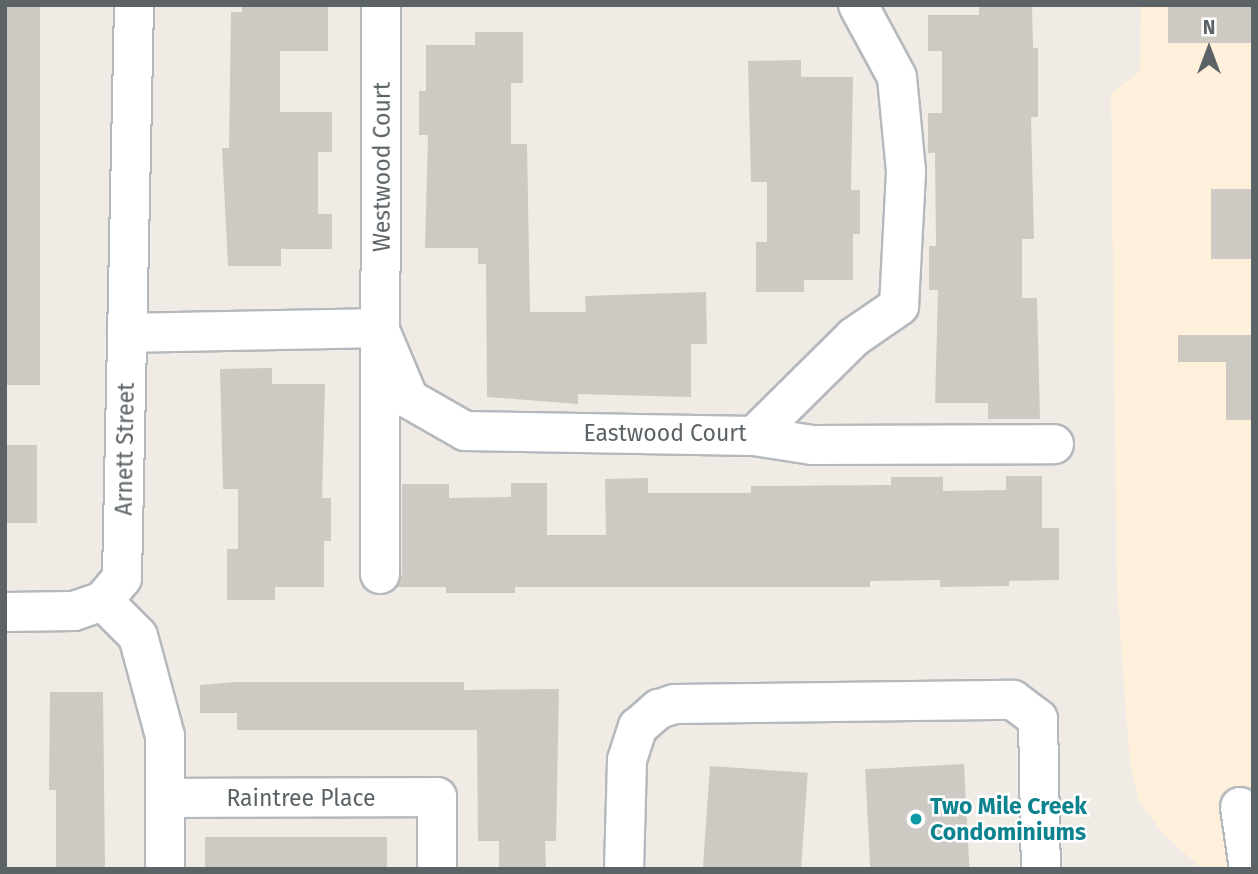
<!DOCTYPE html>
<style>
body{margin:0}
#map{position:relative;width:1258px;height:874px;overflow:hidden;background:#f0ece5;font-family:"Fira Sans",sans-serif}
div>[style]{position:absolute}
.commercial>*{inset:0;background:#fff0db}
.building>*{inset:0;background:#cdc9c3;transform-origin:0 0}
.roads{filter:drop-shadow(2px 0 #b5b9bd) drop-shadow(-2px 0 #b5b9bd) drop-shadow(0 2px #b5b9bd) drop-shadow(0 -2px #b5b9bd)}
.minor>*{height:38px;margin:-19px;padding:0 19px;transform-origin:19px;border-radius:19px;background:#fff}
.dots>*{width:19px;height:19px;translate:-50% -50%;box-sizing:border-box;border:4px solid #fff;border-radius:50%}
span{translate:-50% -50%;white-space:nowrap;text-align:center;line-height:1.15;-webkit-text-stroke:5px #fff;paint-order:stroke}
.street-label{font-size:23px;color:#5c6367}
.culture-label{font-size:23px;color:#0d838f;font-weight:700}
.left{translate:0 -50%;text-align:left}
.frame{position:absolute;inset:0;border:7px solid #5c6367;pointer-events:none}
.north{position:absolute;left:1174px;top:14px;width:70px;height:70px;-webkit-text-stroke:5px #fff;paint-order:stroke;rotate:0deg;font-size:19px;font-weight:700;line-height:28px;text-align:center;color:#5c6367}
.north::after{content:'';display:block;margin:auto;width:24px;height:32px;background:#5c6367;clip-path:polygon(50% 0,100% 100%,50% 72%,0 100%)}
</style>
<div id="map">
<div class="commercial">
<i style="clip-path:polygon(1141px 5px,1253px 5px,1253px 869px,1202px 869px,1160px 830px,1139px 801px,1130px 763px,1117px 587px,1111px 93px,1140px 72px)"></i>
</div>
<div class="building">
<i style="left:5px;top:5px;width:35px;height:380px"></i>
<i style="clip-path:polygon(242px 5px,328px 5px,328px 51px,280px 51px,280px 112px,332px 112px,332px 152px,318px 152px,318px 214px,332px 214px,332px 249px,281px 249px,281px 266px,228px 266px,222px 148px,229px 148px,231px 12px,242px 12px)"></i>
<i style="clip-path:polygon(979px 5px,1032px 5px,1033px 48px,1038px 48px,1038px 117px,1031px 117px,1034px 239px,1022px 239px,1022px 298px,1037px 298px,1040px 419px,988px 419px,988px 403px,935px 403px,938px 290px,929px 290px,929px 246px,936px 246px,935px 153px,928px 153px,928px 113px,942px 113px,942px 51px,928px 51px,928px 15px,979px 15px)"></i>
<i style="left:1168px;top:5px;width:85px;height:38px"></i>
<i style="clip-path:polygon(475px 32px,523px 32px,523px 83px,511px 83px,511px 144px,527px 144px,530px 312px,586px 312px,585px 296px,706px 292px,707px 344px,691px 344px,691px 397px,578px 394px,578px 404px,487px 397px,486px 264px,478px 264px,478px 248px,425px 248px,428px 135px,419px 135px,419px 91px,426px 91px,426px 45px,475px 45px)"></i>
<i style="clip-path:polygon(801px 60px,801px 77px,853px 77px,851px 190px,860px 190px,860px 234px,853px 234px,853px 280px,804px 280px,804px 292px,756px 292px,756px 242px,767px 242px,767px 182px,751px 182px,748px 61px)"></i>
<i style="left:1211px;top:189px;width:42px;height:70px"></i>
<i style="clip-path:polygon(1178px 335px,1253px 335px,1253px 420px,1226px 420px,1226px 362px,1178px 362px)"></i>
<i style="clip-path:polygon(272px 368px,272px 384px,325px 384px,322px 498px,331px 498px,331px 541px,324px 541px,324px 587px,275px 587px,275px 600px,227px 600px,227px 549px,238px 549px,238px 489px,223px 489px,220px 369px)"></i>
<i style="left:5px;top:445px;width:32px;height:78px"></i>
<i style="clip-path:polygon(1006px 476px,1042px 476px,1042px 528px,1059px 528px,1059px 580px,1009px 581px,1009px 586px,940px 587px,940px 580px,870px 581px,870px 587px,515px 587px,515px 593px,446px 593px,446px 587px,397px 587px,402px 574px,402px 484px,449px 484px,449px 498px,511px 497px,511px 483px,547px 483px,547px 535px,606px 535px,605px 479px,648px 478px,648px 493px,751px 493px,751px 486px,891px 485px,891px 477px,943px 477px,943px 491px,1006px 490px)"></i>
<i style="clip-path:polygon(237px 682px,464px 682px,464px 690px,559px 689px,556px 841px,545px 841px,546px 869px,499px 869px,499px 841px,478px 841px,477px 730px,237px 730px,237px 713px,200px 713px,200px 685px)"></i>
<i style="clip-path:polygon(50px 692px,103px 692px,105px 869px,56px 869px,56px 790px,49px 790px)"></i>
<i style="left:964px;top:764px;width:105px;height:99px;rotate:87deg"></i>
<i style="left:710px;top:766px;width:98px;height:103px;rotate:4deg"></i>
<i style="left:387px;top:837px;width:32px;height:182px;rotate:90deg"></i>
</div>
<div class="roads">
<div class="minor">
<i style="left:134px;top:5px;width:573px;rotate:91.2deg"></i>
<i style="left:122px;top:578px;width:30px;rotate:130deg"></i>
<i style="left:103px;top:601px;width:49px;rotate:45deg"></i>
<i style="left:138px;top:636px;width:104px;rotate:74.9deg"></i>
<i style="left:165px;top:736px;width:133px;rotate:90deg"></i>
<i style="left:379px;top:328px;width:77px;rotate:67.1deg"></i>
<i style="left:409px;top:399px;width:64px;rotate:29.7deg"></i>
<i style="left:465px;top:431px;width:289px;rotate:1deg"></i>
<i style="left:754px;top:436px;width:59px;rotate:8.8deg"></i>
<i style="left:812px;top:445px;width:242px;rotate:-0.2deg"></i>
<i style="left:127px;top:333px;width:252px;rotate:-1.1deg"></i>
<i style="left:754px;top:436px;width:141px;rotate:-44.7deg"></i>
<i style="left:854px;top:337px;width:55px;rotate:-34.6deg"></i>
<i style="left:899px;top:306px;width:135px;rotate:-87deg"></i>
<i style="left:906px;top:171px;width:94px;rotate:-95.5deg"></i>
<i style="left:897px;top:77px;width:82px;rotate:-118.4deg"></i>
<i style="left:380px;top:574px;width:569px;rotate:-89.9deg"></i>
<i style="left:5px;top:612px;width:69px;rotate:-0.8deg"></i>
<i style="left:74px;top:611px;width:31px;rotate:-19deg"></i>
<i style="left:165px;top:798px;width:272px;rotate:-0.2deg"></i>
<i style="left:437px;top:797px;width:72px;rotate:90deg"></i>
<i style="left:1240px;top:807px;width:63px;rotate:81.7deg"></i>
<i style="left:624px;top:869px;width:109px;rotate:-88.4deg"></i>
<i style="left:627px;top:760px;width:35px;rotate:-72deg"></i>
<i style="left:638px;top:727px;width:28px;rotate:-41deg"></i>
<i style="left:659px;top:709px;width:16px;rotate:-18deg"></i>
<i style="left:674px;top:704px;width:339px;rotate:-0.7deg"></i>
<i style="left:1013px;top:700px;width:31px;rotate:37deg"></i>
<i style="left:1038px;top:719px;width:150px;rotate:88.9deg"></i>
</div>
</div>
<div class="dots">
<i style="left:916px;top:819px;background:#0f9aa8"></i>
</div>
<div class="street-label">
<span style="left:382px;top:167px;rotate:-90deg">Westwood Court</span>
<span style="left:665px;top:433px">Eastwood Court</span>
<span style="left:125px;top:449px;rotate:-89deg">Arnett Street</span>
<span style="left:301px;top:798px">Raintree Place</span>
</div>
<div class="culture-label">
<span class="left" style="left:930px;top:819px">Two Mile Creek<br>Condominiums</span>
</div>
<div class="frame"></div>
<div class="north">N</div>
</div>
